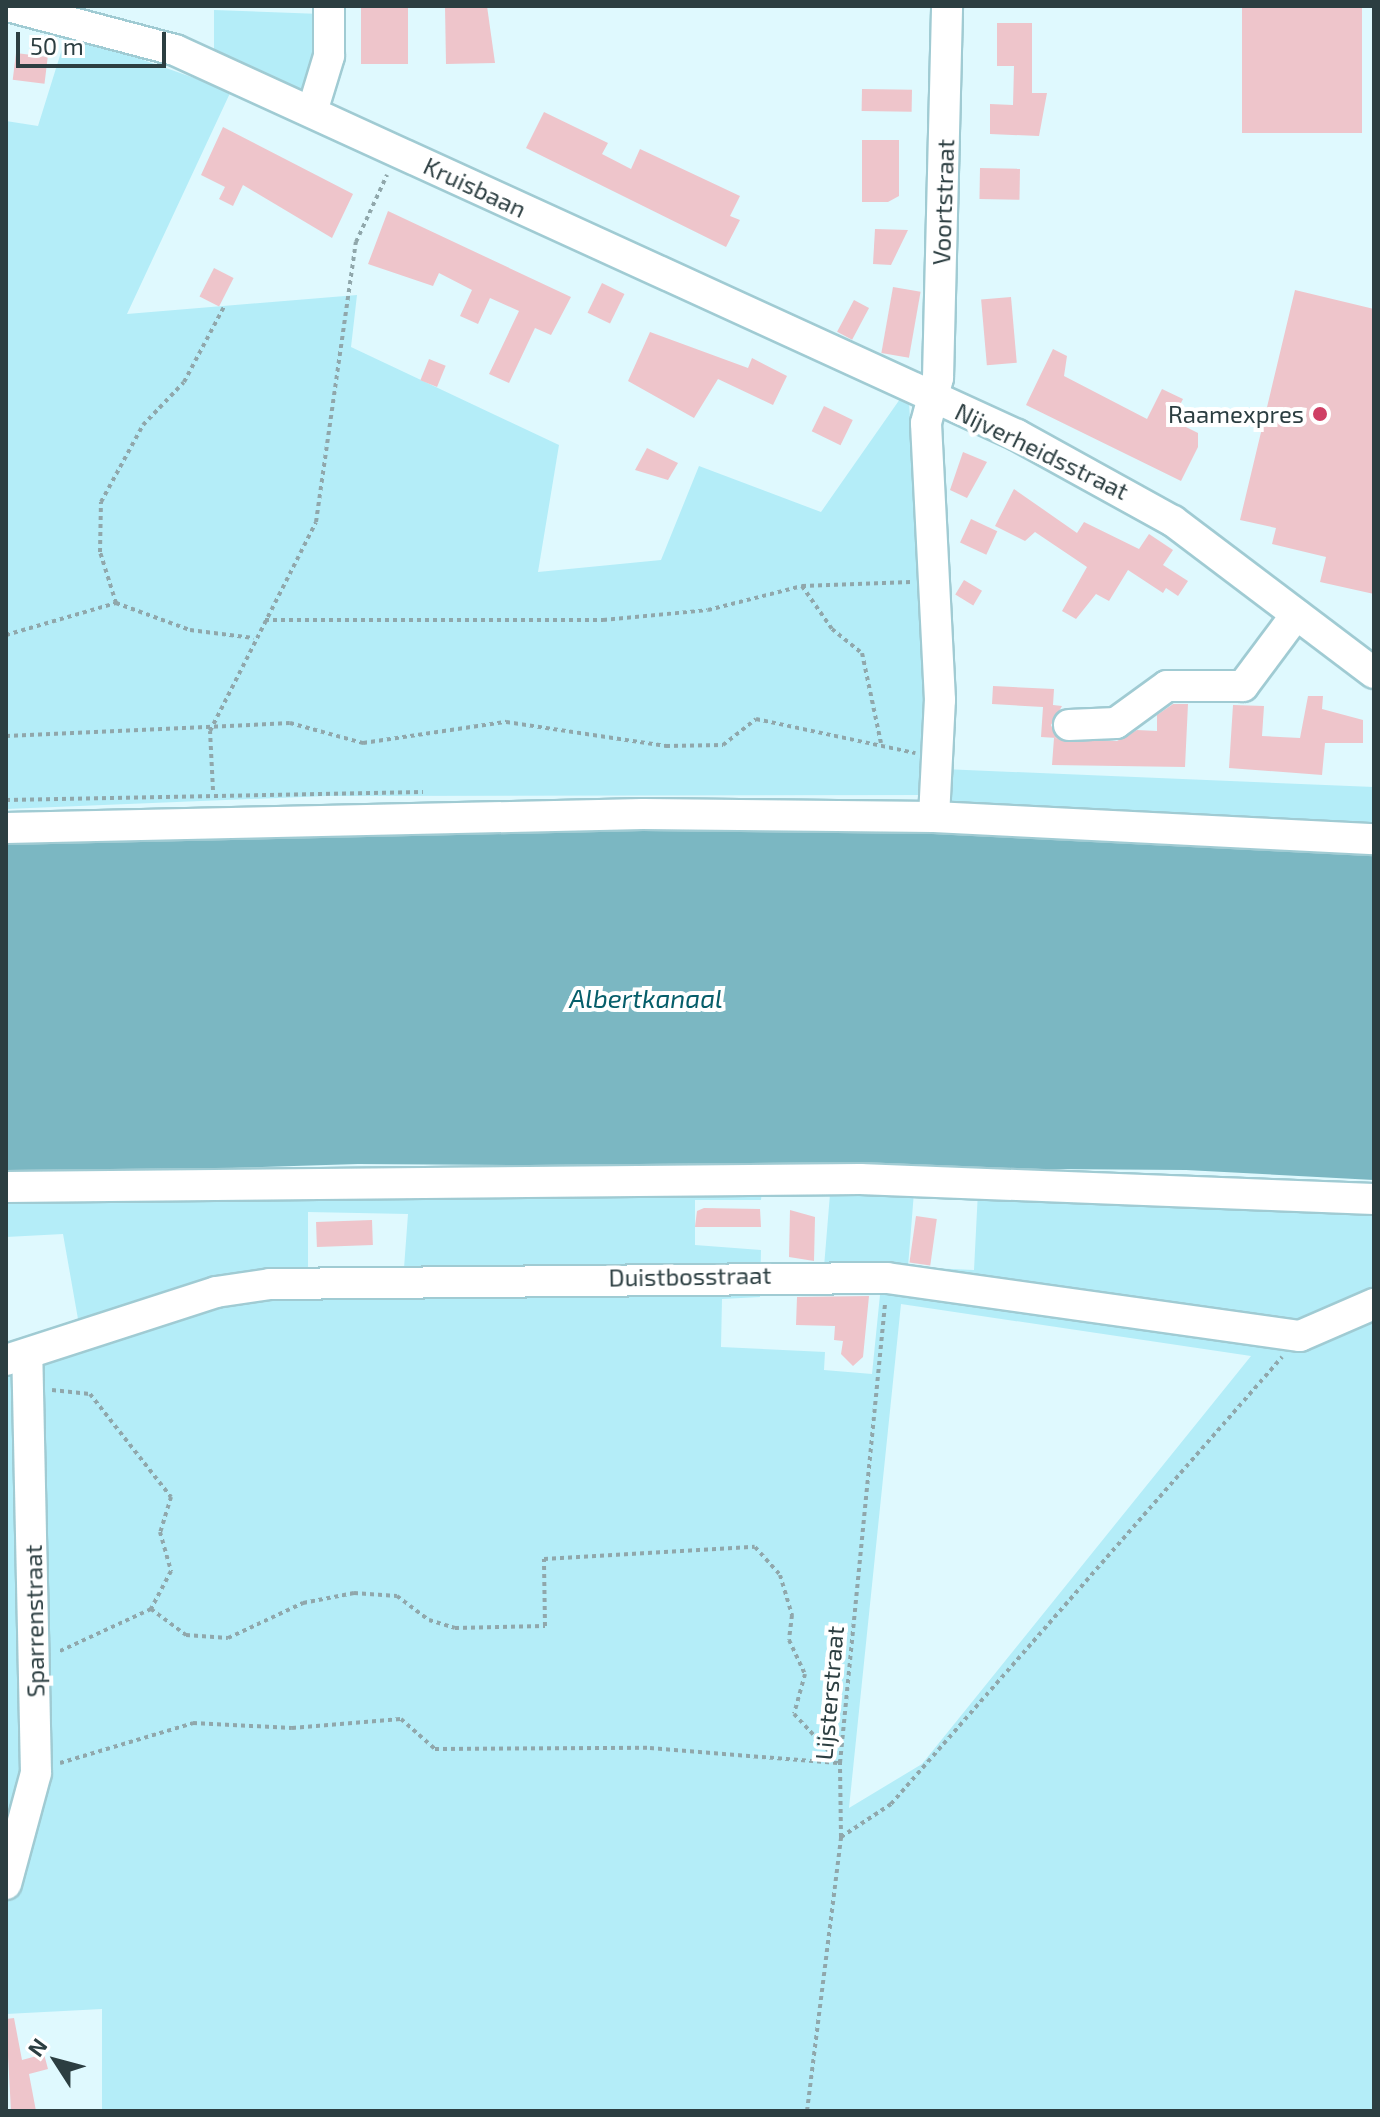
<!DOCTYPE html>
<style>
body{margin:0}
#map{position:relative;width:1380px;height:2117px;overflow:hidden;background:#dff9fe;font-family:"Exo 2",sans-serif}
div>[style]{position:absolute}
.green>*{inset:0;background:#b4edf8}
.water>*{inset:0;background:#7bb7c2}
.building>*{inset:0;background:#eec5cb;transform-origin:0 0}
.path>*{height:4px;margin-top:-2px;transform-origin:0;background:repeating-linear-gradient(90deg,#90a7ab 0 4px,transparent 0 8px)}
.roads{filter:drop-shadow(2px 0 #a0cbd3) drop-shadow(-2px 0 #a0cbd3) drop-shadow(0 2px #a0cbd3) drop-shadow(0 -2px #a0cbd3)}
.minor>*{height:30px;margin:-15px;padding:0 15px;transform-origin:15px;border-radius:15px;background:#fff}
.dots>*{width:22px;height:22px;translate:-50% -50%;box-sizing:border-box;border:4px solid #fff;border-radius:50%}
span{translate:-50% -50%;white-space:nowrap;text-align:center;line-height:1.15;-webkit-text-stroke:8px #fff;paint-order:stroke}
.street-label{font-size:24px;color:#2c3e41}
.poi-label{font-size:24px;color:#2c3e41}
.right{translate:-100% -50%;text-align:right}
.water-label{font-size:26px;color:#065e6a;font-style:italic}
.frame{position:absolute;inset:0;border:8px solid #2c3e41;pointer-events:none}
.north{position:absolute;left:16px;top:2021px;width:80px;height:80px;-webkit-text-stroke:6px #fff;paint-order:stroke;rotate:306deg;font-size:22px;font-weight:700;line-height:32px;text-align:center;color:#2c3e41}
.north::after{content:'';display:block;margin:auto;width:28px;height:36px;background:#2c3e41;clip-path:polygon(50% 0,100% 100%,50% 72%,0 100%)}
.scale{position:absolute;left:16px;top:32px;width:150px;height:36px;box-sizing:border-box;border:4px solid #2c3e41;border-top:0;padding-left:10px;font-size:24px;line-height:28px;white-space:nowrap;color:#2c3e41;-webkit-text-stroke:6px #fff;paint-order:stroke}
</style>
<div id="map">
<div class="green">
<i style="clip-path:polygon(214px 10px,321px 14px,322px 64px,305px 92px,214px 51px)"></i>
<i style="clip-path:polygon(67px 33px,231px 91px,127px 314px,357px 295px,351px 347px,559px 445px,538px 572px,661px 560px,699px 466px,821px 512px,900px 399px,909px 403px,935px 795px,326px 796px,6px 809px,6px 121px,38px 126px)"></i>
<i style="clip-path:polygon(943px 769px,1374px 787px,1374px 834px,950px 809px)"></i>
<i style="clip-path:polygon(evenodd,762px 1190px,761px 1200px,695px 1200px,695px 1245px,761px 1250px,760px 1297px,722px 1299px,721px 1347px,825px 1352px,824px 1370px,872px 1374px,881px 1285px,824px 1267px,830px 1194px,914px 1192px,908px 1267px,974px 1270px,978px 1191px,1374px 1207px,1374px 2111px,102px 2111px,102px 2009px,6px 2014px,6px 1344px,78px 1319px,63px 1234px,6px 1237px,6px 1200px,762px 1190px,308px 1212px,408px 1214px,404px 1268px,308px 1270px,308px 1212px,762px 1190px,901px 1304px,1251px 1356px,922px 1764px,849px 1808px,901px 1304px)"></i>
</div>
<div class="water">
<i style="clip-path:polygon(645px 830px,935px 833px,1374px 854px,1374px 1180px,1186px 1170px,358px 1164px,6px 1175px,6px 842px)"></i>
</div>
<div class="building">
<i style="left:361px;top:6px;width:47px;height:58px"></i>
<i style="clip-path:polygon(445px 6px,487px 6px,495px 63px,446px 64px)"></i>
<i style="left:1242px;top:6px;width:120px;height:127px"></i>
<i style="clip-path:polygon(997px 23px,1032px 23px,1032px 93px,1047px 93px,1039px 136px,990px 134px,990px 104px,1013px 105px,1014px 66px,997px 66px)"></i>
<i style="left:16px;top:53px;width:32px;height:27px;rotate:7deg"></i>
<i style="left:862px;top:89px;width:50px;height:22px;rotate:1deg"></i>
<i style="clip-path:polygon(544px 112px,608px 143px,602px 154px,631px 169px,640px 149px,740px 196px,730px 216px,740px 220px,726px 247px,526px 148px)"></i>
<i style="clip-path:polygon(223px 127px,353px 194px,332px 238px,243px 185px,233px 206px,219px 199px,225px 187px,201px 175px)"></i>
<i style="clip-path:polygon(862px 140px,899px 140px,899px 196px,888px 202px,862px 202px)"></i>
<i style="left:980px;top:168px;width:40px;height:31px;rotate:1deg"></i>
<i style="clip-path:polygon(388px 211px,571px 297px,551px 335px,535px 328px,509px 383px,489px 374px,519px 311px,490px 298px,478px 324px,460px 316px,472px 290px,439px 273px,433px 286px,368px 264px)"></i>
<i style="clip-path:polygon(875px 229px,908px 230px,891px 265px,873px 264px)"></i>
<i style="left:214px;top:268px;width:22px;height:32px;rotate:27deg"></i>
<i style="left:602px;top:283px;width:25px;height:33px;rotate:26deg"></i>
<i style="left:893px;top:287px;width:28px;height:67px;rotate:10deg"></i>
<i style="clip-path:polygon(1295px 290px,1374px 309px,1374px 594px,1320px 582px,1326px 557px,1272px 544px,1276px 528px,1240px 520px)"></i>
<i style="left:1011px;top:297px;width:66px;height:30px;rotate:85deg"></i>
<i style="left:854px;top:300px;width:17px;height:36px;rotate:28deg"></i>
<i style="clip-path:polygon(650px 332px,748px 368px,752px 358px,787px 376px,773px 405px,718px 379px,694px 418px,628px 381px)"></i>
<i style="clip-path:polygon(1053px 349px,1067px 356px,1064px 376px,1147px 419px,1162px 389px,1183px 399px,1172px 420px,1198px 433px,1198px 447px,1181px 481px,1026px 405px)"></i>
<i style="left:429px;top:359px;width:18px;height:23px;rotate:22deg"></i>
<i style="left:824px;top:406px;width:32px;height:28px;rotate:26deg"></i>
<i style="clip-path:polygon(647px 448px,678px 463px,668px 480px,635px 470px)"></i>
<i style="clip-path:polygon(963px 452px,987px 462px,967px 498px,950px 490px)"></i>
<i style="clip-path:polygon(1014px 489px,1077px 533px,1084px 522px,1139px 549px,1149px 534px,1173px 550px,1163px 565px,1188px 581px,1178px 596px,1166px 588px,1163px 593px,1128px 570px,1109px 601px,1096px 594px,1076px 619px,1062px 611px,1087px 567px,1035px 532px,1025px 541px,995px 526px)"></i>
<i style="left:971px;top:519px;width:29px;height:26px;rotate:25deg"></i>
<i style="left:964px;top:580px;width:21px;height:17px;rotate:31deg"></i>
<i style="clip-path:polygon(993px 686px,1054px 689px,1053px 705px,1062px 706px,1051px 725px,1057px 738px,1041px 737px,1043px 707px,992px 704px)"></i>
<i style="clip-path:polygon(1308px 696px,1323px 696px,1322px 709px,1363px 720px,1363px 743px,1325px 743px,1322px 775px,1229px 768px,1233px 705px,1264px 706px,1262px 736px,1300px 738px)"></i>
<i style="clip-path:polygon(1173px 704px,1188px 704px,1185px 767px,1052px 765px,1054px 738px,1117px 741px,1137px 730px,1157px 731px,1157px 715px)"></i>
<i style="clip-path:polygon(704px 1208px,760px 1209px,761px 1227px,695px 1227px,697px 1211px)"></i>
<i style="clip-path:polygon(790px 1210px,815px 1217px,814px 1261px,789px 1257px)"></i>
<i style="left:916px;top:1216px;width:21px;height:47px;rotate:8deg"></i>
<i style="left:372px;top:1220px;width:25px;height:56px;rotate:88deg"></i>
<i style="clip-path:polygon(869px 1296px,863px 1357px,853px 1366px,841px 1354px,843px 1341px,834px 1340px,835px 1326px,796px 1325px,797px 1297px)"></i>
<i style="clip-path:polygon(14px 2018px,22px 2060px,44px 2054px,48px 2069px,29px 2074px,36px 2111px,11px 2111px,6px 2019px)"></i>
</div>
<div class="path">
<i style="left:802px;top:586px;width:52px;rotate:55.1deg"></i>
<i style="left:832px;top:629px;width:38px;rotate:39deg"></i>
<i style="left:862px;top:653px;width:92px;rotate:78.1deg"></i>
<i style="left:116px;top:603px;width:53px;rotate:-107.4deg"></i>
<i style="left:100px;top:552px;width:50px;rotate:-88.9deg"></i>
<i style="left:101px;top:502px;width:88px;rotate:-61.4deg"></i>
<i style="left:143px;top:425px;width:59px;rotate:-46.4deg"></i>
<i style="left:184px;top:382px;width:87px;rotate:-62deg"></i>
<i style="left:265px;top:620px;width:338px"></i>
<i style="left:603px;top:620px;width:105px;rotate:-5.4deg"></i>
<i style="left:708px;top:610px;width:97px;rotate:-14.3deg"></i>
<i style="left:802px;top:586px;width:109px;rotate:-2.1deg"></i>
<i style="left:6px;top:635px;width:115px;rotate:-16.2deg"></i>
<i style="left:116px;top:603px;width:79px;rotate:20deg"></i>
<i style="left:190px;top:630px;width:64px;rotate:7.2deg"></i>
<i style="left:6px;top:736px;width:284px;rotate:-2.6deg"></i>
<i style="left:290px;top:723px;width:76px;rotate:15.3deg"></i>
<i style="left:363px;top:743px;width:145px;rotate:-8.4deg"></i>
<i style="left:506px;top:722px;width:162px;rotate:8.5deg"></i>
<i style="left:666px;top:746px;width:57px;rotate:-1deg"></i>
<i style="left:723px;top:745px;width:42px;rotate:-38.2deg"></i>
<i style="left:756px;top:719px;width:163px;rotate:12.1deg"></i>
<i style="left:213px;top:790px;width:59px;rotate:-92.9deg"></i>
<i style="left:210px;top:731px;width:234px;rotate:-63.1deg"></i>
<i style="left:316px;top:522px;width:283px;rotate:-81.9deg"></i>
<i style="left:356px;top:242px;width:74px;rotate:-65.2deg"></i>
<i style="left:6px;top:800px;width:417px;rotate:-1.1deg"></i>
<i style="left:52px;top:1390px;width:38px;rotate:6deg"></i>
<i style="left:90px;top:1394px;width:131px;rotate:51.8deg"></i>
<i style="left:171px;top:1497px;width:37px;rotate:107deg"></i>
<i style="left:160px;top:1532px;width:41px;rotate:74.2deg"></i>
<i style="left:171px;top:1571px;width:43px;rotate:117.8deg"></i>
<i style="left:151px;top:1609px;width:102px;rotate:155.2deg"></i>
<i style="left:151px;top:1609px;width:44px;rotate:36.6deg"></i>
<i style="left:186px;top:1635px;width:42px;rotate:4.1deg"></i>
<i style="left:228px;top:1638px;width:83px;rotate:-25deg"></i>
<i style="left:303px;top:1603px;width:52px;rotate:-11.1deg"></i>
<i style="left:354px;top:1593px;width:43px;rotate:4deg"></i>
<i style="left:397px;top:1596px;width:40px;rotate:37deg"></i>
<i style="left:429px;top:1620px;width:27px;rotate:17deg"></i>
<i style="left:455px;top:1628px;width:90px;rotate:-1.3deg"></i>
<i style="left:545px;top:1626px;width:67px;rotate:-90.9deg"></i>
<i style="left:544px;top:1559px;width:211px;rotate:-3.3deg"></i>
<i style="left:755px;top:1547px;width:38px;rotate:48deg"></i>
<i style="left:780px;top:1575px;width:42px;rotate:73.3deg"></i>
<i style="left:792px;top:1615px;width:25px;rotate:97deg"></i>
<i style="left:789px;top:1640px;width:38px;rotate:65deg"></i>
<i style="left:805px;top:1674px;width:41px;rotate:105.4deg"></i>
<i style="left:794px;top:1714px;width:67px;rotate:46.8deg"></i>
<i style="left:60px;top:1763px;width:139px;rotate:-16.7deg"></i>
<i style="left:193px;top:1723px;width:99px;rotate:2.9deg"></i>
<i style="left:292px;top:1728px;width:109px;rotate:-4.7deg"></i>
<i style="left:401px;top:1719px;width:45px;rotate:41.4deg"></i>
<i style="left:435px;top:1749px;width:215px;rotate:-0.3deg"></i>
<i style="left:650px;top:1748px;width:188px;rotate:4.6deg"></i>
<i style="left:841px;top:1837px;width:60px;rotate:-33.4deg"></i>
<i style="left:891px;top:1804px;width:594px;rotate:-48.82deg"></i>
<i style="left:807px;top:2111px;width:276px;rotate:-82.9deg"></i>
<i style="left:841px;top:1837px;width:74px;rotate:-90.8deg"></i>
<i style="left:840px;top:1763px;width:463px;rotate:-84.4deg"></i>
</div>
<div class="roads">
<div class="minor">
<i style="left:8px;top:6px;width:173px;rotate:14.8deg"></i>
<i style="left:175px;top:50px;width:926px;rotate:24.57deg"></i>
<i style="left:1017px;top:435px;width:178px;rotate:28.9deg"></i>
<i style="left:1173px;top:521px;width:252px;rotate:37.1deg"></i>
<i style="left:312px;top:112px;width:59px;rotate:-73.1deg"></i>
<i style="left:329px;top:56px;width:50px;rotate:-90deg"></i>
<i style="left:1069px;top:725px;width:47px;rotate:-2.4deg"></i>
<i style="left:1116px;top:723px;width:63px;rotate:-36deg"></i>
<i style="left:1167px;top:686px;width:76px"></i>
<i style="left:1243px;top:686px;width:89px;rotate:-53.3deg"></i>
<i style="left:934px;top:817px;width:117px;rotate:-87.1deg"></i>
<i style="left:940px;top:700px;width:277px;rotate:-92.9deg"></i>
<i style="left:926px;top:423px;width:47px;rotate:-75.1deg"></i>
<i style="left:938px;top:378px;width:372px;rotate:-88.6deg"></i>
<i style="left:6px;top:828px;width:637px;rotate:-1.26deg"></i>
<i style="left:643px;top:814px;width:291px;rotate:0.6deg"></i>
<i style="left:934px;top:817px;width:441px;rotate:2.9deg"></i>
<i style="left:6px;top:1187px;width:854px;rotate:-0.54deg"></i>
<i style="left:860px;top:1179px;width:514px;rotate:2.23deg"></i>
<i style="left:6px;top:1360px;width:221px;rotate:-17.9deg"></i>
<i style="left:216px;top:1292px;width:55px;rotate:-8.4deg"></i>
<i style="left:270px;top:1284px;width:617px;rotate:-0.56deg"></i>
<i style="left:887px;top:1278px;width:417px;rotate:8deg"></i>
<i style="left:1300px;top:1336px;width:81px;rotate:-23.4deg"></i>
<i style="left:6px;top:1884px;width:115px;rotate:-74.9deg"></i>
<i style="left:36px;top:1773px;width:419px;rotate:-91.2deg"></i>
</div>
</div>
<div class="dots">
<i style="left:1320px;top:414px;background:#cf4065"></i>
</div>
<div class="street-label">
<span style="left:475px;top:187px;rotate:25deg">Kruisbaan</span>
<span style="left:943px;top:202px;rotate:-88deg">Voortstraat</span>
<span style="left:1042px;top:451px;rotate:26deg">Nijverheidsstraat</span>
<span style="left:690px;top:1276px;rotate:-1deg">Duistbosstraat</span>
<span style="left:34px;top:1621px;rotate:-91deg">Sparrenstraat</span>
<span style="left:829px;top:1693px;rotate:-85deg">Lijsterstraat</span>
</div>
<div class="poi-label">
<span class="right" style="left:1304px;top:414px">Raamexpres</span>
</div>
<div class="water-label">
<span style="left:646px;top:998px">Albertkanaal</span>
</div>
<div class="frame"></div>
<div class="north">N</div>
<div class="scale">50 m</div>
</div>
